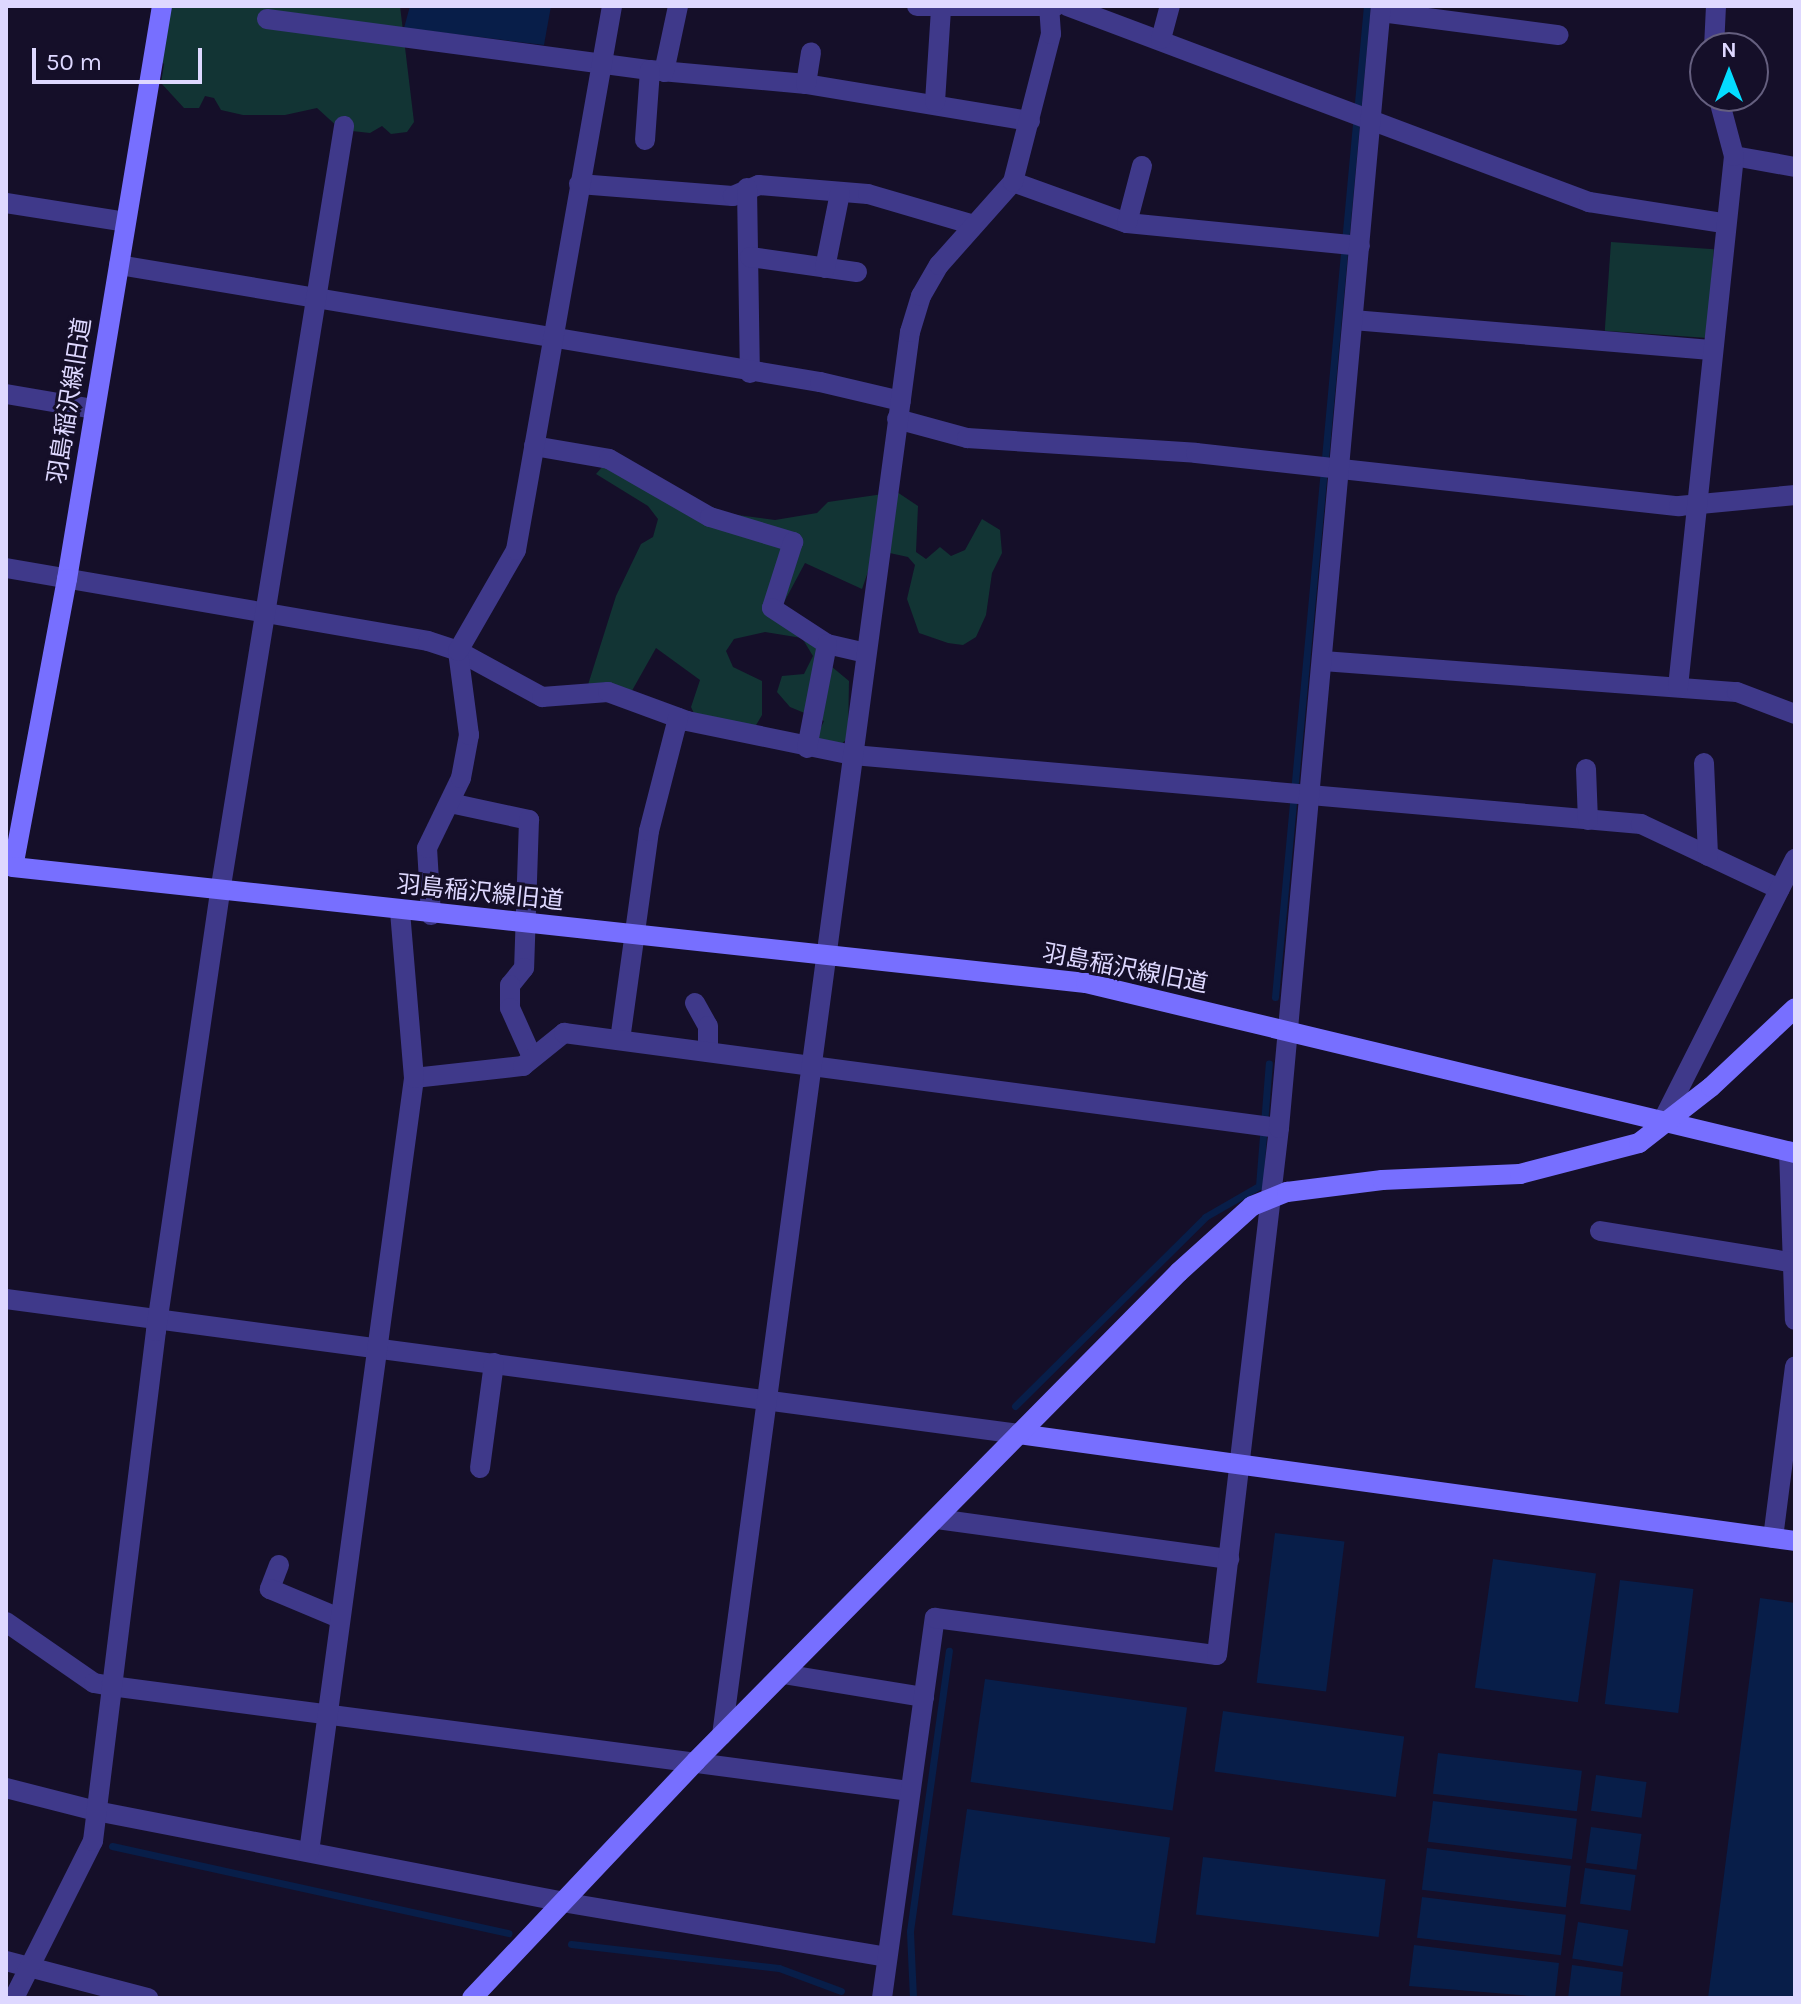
<!DOCTYPE html>
<meta charset="utf-8">
<style>
body{margin:0}
#map{position:relative;width:1801px;height:2004px;overflow:hidden;background:#150f29;font-family:Karla,"Noto Sans JP",sans-serif}
div>[style]{position:absolute}
.green>*{inset:0;background:#123434;transform-origin:0 0}
.water>*{inset:0;background:#081e49;transform-origin:0 0}
.stream>*{height:7px;margin:-3.5px;padding:0 3.5px;transform-origin:3.5px;border-radius:3.5px;background:#081e49}
.street>*{height:20px;margin:-10px;padding:0 10px;transform-origin:10px;border-radius:10px;background:#3f398a}
.secondary>*{height:20px;margin:-10px;padding:0 10px;transform-origin:10px;border-radius:10px;background:#776fff}
span{translate:-50% -50%;white-space:nowrap;text-align:center;line-height:1.15;-webkit-text-stroke:6px #150f29;paint-order:stroke}
.street-label{font-size:24px;color:#ded8ff}
.frame{position:absolute;inset:0;border:8px solid #ded8ff;pointer-events:none}
.north{position:absolute;left:1689px;top:32px;width:80px;height:80px;box-sizing:border-box;background:#150f29;border:2px solid #655f7f;border-radius:50%;rotate:0deg;font-size:22px;font-weight:700;line-height:32px;text-align:center;color:#ded8ff}
.north::after{content:'';display:block;margin:auto;width:28px;height:36px;background:#04ddff;clip-path:polygon(50% 0,100% 100%,50% 72%,0 100%)}
.scale{position:absolute;left:32px;top:48px;width:170px;height:36px;box-sizing:border-box;border:4px solid #ded8ff;border-top:0;padding-left:10px;font-size:24px;line-height:28px;white-space:nowrap;color:#ded8ff;-webkit-text-stroke:6px #150f29;paint-order:stroke}
</style>
<div id="map">
<div class="green">
<i style="clip-path:polygon(174px 6px,400px 6px,414px 122px,407px 132px,391px 134px,382px 126px,370px 133px,352px 131px,339px 128px,317px 108px,285px 115px,243px 115px,221px 110px,214px 98px,205px 96px,199px 108px,184px 108px,161px 83px,164px 64px,155px 55px,156px 13px)"></i>
<i style="left:1611px;top:242px;width:103px;height:89px;rotate:4deg"></i>
<i style="clip-path:polygon(603px 466px,730px 514px,775px 520px,817px 513px,828px 502px,897px 492px,918px 506px,916px 552px,926px 559px,940px 547px,951px 556px,965px 550px,982px 519px,1000px 530px,1002px 553px,992px 573px,986px 615px,976px 637px,963px 645px,948px 643px,919px 633px,907px 599px,915px 565px,908px 557px,885px 552px,869px 569px,862px 589px,805px 563px,783px 604px,819px 636px,820px 657px,849px 681px,848px 738px,835px 750px,814px 742px,824px 721px,790px 707px,777px 692px,782px 676px,804px 674px,813px 656px,802px 638px,765px 632px,734px 639px,726px 651px,733px 667px,762px 681px,762px 715px,752px 732px,698px 722px,691px 707px,700px 680px,656px 648px,629px 696px,587px 688px,616px 596px,641px 544px,653px 537px,658px 519px,648px 506px,596px 474px)"></i>
</div>
<div class="water">
<i style="clip-path:polygon(410px 6px,551px 6px,544px 45px,404px 28px)"></i>
<i style="left:1275px;top:1533px;width:70px;height:151px;rotate:7deg"></i>
<i style="left:1493px;top:1559px;width:104px;height:130px;rotate:8deg"></i>
<i style="left:1620px;top:1580px;width:74px;height:125px;rotate:7deg"></i>
<i style="clip-path:polygon(1760px 1598px,1795px 1603px,1795px 1998px,1708px 1998px)"></i>
<i style="left:985px;top:1679px;width:204px;height:104px;rotate:8deg"></i>
<i style="left:1223px;top:1711px;width:183px;height:61px;rotate:8deg"></i>
<i style="left:1438px;top:1753px;width:145px;height:41px;rotate:7deg"></i>
<i style="left:1596px;top:1775px;width:51px;height:36px;rotate:8deg"></i>
<i style="left:1433px;top:1801px;width:145px;height:41px;rotate:7deg"></i>
<i style="left:967px;top:1809px;width:205px;height:107px;rotate:8deg"></i>
<i style="left:1591px;top:1827px;width:51px;height:36px;rotate:8deg"></i>
<i style="left:1427px;top:1848px;width:145px;height:42px;rotate:7deg"></i>
<i style="left:1203px;top:1857px;width:184px;height:58px;rotate:7deg"></i>
<i style="left:1585px;top:1868px;width:51px;height:36px;rotate:8deg"></i>
<i style="left:1422px;top:1897px;width:145px;height:41px;rotate:7deg"></i>
<i style="left:1578px;top:1922px;width:51px;height:37px;rotate:9deg"></i>
<i style="clip-path:polygon(1414px 1945px,1559px 1963px,1555px 1998px,1409px 1986px)"></i>
<i style="clip-path:polygon(1572px 1965px,1623px 1972px,1620px 1998px,1568px 1998px)"></i>
</div>
<div class="stream">
<i style="left:1275px;top:997px;width:995px;rotate:-84.7deg"></i>
<i style="left:1015px;top:1406px;width:268px;rotate:-44.8deg"></i>
<i style="left:1205px;top:1217px;width:62px;rotate:-29.9deg"></i>
<i style="left:1259px;top:1186px;width:123px;rotate:-85.4deg"></i>
<i style="left:112px;top:1846px;width:406px;rotate:12.4deg"></i>
<i style="left:571px;top:1944px;width:209px;rotate:6.6deg"></i>
<i style="left:779px;top:1968px;width:66px;rotate:20.4deg"></i>
<i style="left:913px;top:1998px;width:67px;rotate:-92.6deg"></i>
<i style="left:910px;top:1931px;width:283px;rotate:-82.1deg"></i>
</div>
<div class="street">
<i style="left:917px;top:6px;width:139px"></i>
<i style="left:1067px;top:6px;width:558px;rotate:20.58deg"></i>
<i style="left:1589px;top:202px;width:136px;rotate:8.9deg"></i>
<i style="left:1381px;top:12px;width:179px;rotate:7.4deg"></i>
<i style="left:267px;top:19px;width:386px;rotate:7.6deg"></i>
<i style="left:650px;top:70px;width:157px;rotate:5.1deg"></i>
<i style="left:806px;top:84px;width:227px;rotate:9.4deg"></i>
<i style="left:1161px;top:39px;width:34px;rotate:-75deg"></i>
<i style="left:1714px;top:48px;width:42px;rotate:-87.3deg"></i>
<i style="left:664px;top:72px;width:67px;rotate:-78deg"></i>
<i style="left:806px;top:84px;width:32px;rotate:-81deg"></i>
<i style="left:935px;top:102px;width:93px;rotate:-86.3deg"></i>
<i style="left:645px;top:140px;width:70px;rotate:-85.9deg"></i>
<i style="left:1734px;top:156px;width:62px;rotate:10.2deg"></i>
<i style="left:1013px;top:182px;width:121px;rotate:19.8deg"></i>
<i style="left:1127px;top:223px;width:234px;rotate:5.6deg"></i>
<i style="left:579px;top:184px;width:154px;rotate:4.5deg"></i>
<i style="left:733px;top:196px;width:28px;rotate:-23deg"></i>
<i style="left:759px;top:185px;width:109px;rotate:4.7deg"></i>
<i style="left:868px;top:194px;width:110px;rotate:16.3deg"></i>
<i style="left:747px;top:188px;width:185px;rotate:89.1deg"></i>
<i style="left:6px;top:203px;width:121px;rotate:9deg"></i>
<i style="left:1127px;top:223px;width:59px;rotate:-75.3deg"></i>
<i style="left:750px;top:257px;width:108px;rotate:8deg"></i>
<i style="left:119px;top:265px;width:711px;rotate:9.48deg"></i>
<i style="left:820px;top:382px;width:83px;rotate:13.2deg"></i>
<i style="left:825px;top:268px;width:76px;rotate:-78.7deg"></i>
<i style="left:1353px;top:320px;width:359px;rotate:4.8deg"></i>
<i style="left:6px;top:394px;width:89px;rotate:9.7deg"></i>
<i style="left:897px;top:419px;width:73px;rotate:15.2deg"></i>
<i style="left:967px;top:438px;width:229px;rotate:3.7deg"></i>
<i style="left:1196px;top:453px;width:486px;rotate:6.3deg"></i>
<i style="left:1679px;top:506px;width:117px;rotate:-5.4deg"></i>
<i style="left:534px;top:446px;width:76px;rotate:9.8deg"></i>
<i style="left:609px;top:459px;width:116px;rotate:29.9deg"></i>
<i style="left:710px;top:517px;width:87px;rotate:16.8deg"></i>
<i style="left:793px;top:542px;width:69px;rotate:107.7deg"></i>
<i style="left:772px;top:608px;width:66px;rotate:33.2deg"></i>
<i style="left:827px;top:644px;width:39px;rotate:13deg"></i>
<i style="left:6px;top:568px;width:428px;rotate:9.8deg"></i>
<i style="left:428px;top:641px;width:32px;rotate:18deg"></i>
<i style="left:458px;top:651px;width:96px;rotate:28.7deg"></i>
<i style="left:542px;top:697px;width:66px;rotate:-4.3deg"></i>
<i style="left:608px;top:692px;width:84px;rotate:20.2deg"></i>
<i style="left:687px;top:721px;width:169px;rotate:11.6deg"></i>
<i style="left:853px;top:755px;width:791px;rotate:5deg"></i>
<i style="left:1641px;top:824px;width:153px;rotate:25.2deg"></i>
<i style="left:1323px;top:661px;width:415px;rotate:4.3deg"></i>
<i style="left:1737px;top:692px;width:62px;rotate:20.8deg"></i>
<i style="left:1678px;top:687px;width:534px;rotate:-83.98deg"></i>
<i style="left:1734px;top:156px;width:62px;rotate:-104.9deg"></i>
<i style="left:807px;top:748px;width:106px;rotate:-79.1deg"></i>
<i style="left:1704px;top:763px;width:93px;rotate:87.5deg"></i>
<i style="left:1586px;top:769px;width:51px;rotate:87.8deg"></i>
<i style="left:450px;top:803px;width:81px;rotate:12.1deg"></i>
<i style="left:529px;top:820px;width:148px;rotate:91.9deg"></i>
<i style="left:524px;top:968px;width:22px;rotate:129deg"></i>
<i style="left:510px;top:985px;width:23px;rotate:90deg"></i>
<i style="left:510px;top:1008px;width:54px;rotate:65.8deg"></i>
<i style="left:431px;top:915px;width:67px;rotate:-93.4deg"></i>
<i style="left:427px;top:848px;width:78px;rotate:-64.1deg"></i>
<i style="left:461px;top:778px;width:44px;rotate:-79.5deg"></i>
<i style="left:469px;top:735px;width:85px;rotate:-97.5deg"></i>
<i style="left:458px;top:651px;width:116px;rotate:-60.1deg"></i>
<i style="left:516px;top:550px;width:552px;rotate:-79.99deg"></i>
<i style="left:695px;top:1003px;width:26px;rotate:61deg"></i>
<i style="left:708px;top:1026px;width:26px;rotate:90deg"></i>
<i style="left:620px;top:1040px;width:211px;rotate:-82.1deg"></i>
<i style="left:649px;top:831px;width:117px;rotate:-75.6deg"></i>
<i style="left:414px;top:1078px;width:110px;rotate:-6.3deg"></i>
<i style="left:523px;top:1066px;width:53px;rotate:-38.8deg"></i>
<i style="left:564px;top:1033px;width:721px;rotate:7.57deg"></i>
<i style="left:1662px;top:1122px;width:295px;rotate:-63.2deg"></i>
<i style="left:1789px;top:1151px;width:169px;rotate:88deg"></i>
<i style="left:1600px;top:1231px;width:192px;rotate:9.3deg"></i>
<i style="left:6px;top:1299px;width:1022px;rotate:7.59deg"></i>
<i style="left:480px;top:1468px;width:106px;rotate:-82.4deg"></i>
<i style="left:937px;top:1519px;width:295px;rotate:7.8deg"></i>
<i style="left:1773px;top:1538px;width:173px;rotate:-82.7deg"></i>
<i style="left:279px;top:1565px;width:26px;rotate:111deg"></i>
<i style="left:270px;top:1589px;width:75px;rotate:22.8deg"></i>
<i style="left:6px;top:1622px;width:107px;rotate:34.7deg"></i>
<i style="left:94px;top:1683px;width:17px;rotate:10deg"></i>
<i style="left:111px;top:1686px;width:806px;rotate:7.49deg"></i>
<i style="left:783px;top:1674px;width:143px;rotate:9.3deg"></i>
<i style="left:722px;top:1735px;width:1416px;rotate:-82.37deg"></i>
<i style="left:910px;top:332px;width:38px;rotate:-73deg"></i>
<i style="left:921px;top:296px;width:36px;rotate:-60deg"></i>
<i style="left:939px;top:265px;width:111px;rotate:-48.3deg"></i>
<i style="left:1013px;top:182px;width:153px;rotate:-75.6deg"></i>
<i style="left:1051px;top:34px;width:28px;rotate:-94deg"></i>
<i style="left:6px;top:1788px;width:93px;rotate:14.3deg"></i>
<i style="left:96px;top:1811px;width:475px;rotate:11deg"></i>
<i style="left:562px;top:1902px;width:329px;rotate:9.6deg"></i>
<i style="left:309px;top:1852px;width:781px;rotate:-82.27deg"></i>
<i style="left:414px;top:1078px;width:168px;rotate:-94.8deg"></i>
<i style="left:6px;top:1961px;width:147px;rotate:14.6deg"></i>
<i style="left:14px;top:1998px;width:176px;rotate:-63.3deg"></i>
<i style="left:93px;top:1841px;width:514px;rotate:-82.96deg"></i>
<i style="left:156px;top:1331px;width:444px;rotate:-81.7deg"></i>
<i style="left:220px;top:892px;width:776px;rotate:-80.8deg"></i>
<i style="left:882px;top:1998px;width:384px;rotate:-82.1deg"></i>
<i style="left:935px;top:1618px;width:284px;rotate:7.5deg"></i>
<i style="left:1217px;top:1655px;width:531px;rotate:-83.29deg"></i>
<i style="left:1279px;top:1128px;width:1127px;rotate:-84.81deg"></i>
</div>
<div class="secondary">
<i style="left:162px;top:6px;width:581px;rotate:99.41deg"></i>
<i style="left:67px;top:579px;width:293px;rotate:100.6deg"></i>
<i style="left:13px;top:867px;width:1079px;rotate:6.17deg"></i>
<i style="left:1086px;top:983px;width:729px;rotate:13.48deg"></i>
<i style="left:1019px;top:1434px;width:783px;rotate:7.85deg"></i>
<i style="left:472px;top:1998px;width:326px;rotate:-46.6deg"></i>
<i style="left:696px;top:1761px;width:687px;rotate:-45.35deg"></i>
<i style="left:1179px;top:1272px;width:98px;rotate:-42.1deg"></i>
<i style="left:1252px;top:1206px;width:38px;rotate:-22deg"></i>
<i style="left:1287px;top:1192px;width:96px;rotate:-7.2deg"></i>
<i style="left:1382px;top:1180px;width:138px;rotate:-2.5deg"></i>
<i style="left:1520px;top:1174px;width:123px;rotate:-14.6deg"></i>
<i style="left:1639px;top:1143px;width:91px;rotate:-37.9deg"></i>
<i style="left:1711px;top:1087px;width:115px;rotate:-43.2deg"></i>
</div>
<div class="street-label">
<span style="left:70px;top:401px;rotate:-81deg">羽島稲沢線旧道</span>
<span style="left:480px;top:893px;rotate:6deg">羽島稲沢線旧道</span>
<span style="left:1125px;top:969px;rotate:11deg">羽島稲沢線旧道</span>
</div>
<div class="frame"></div>
<div class="north">N</div>
<div class="scale">50 m</div>
</div>
